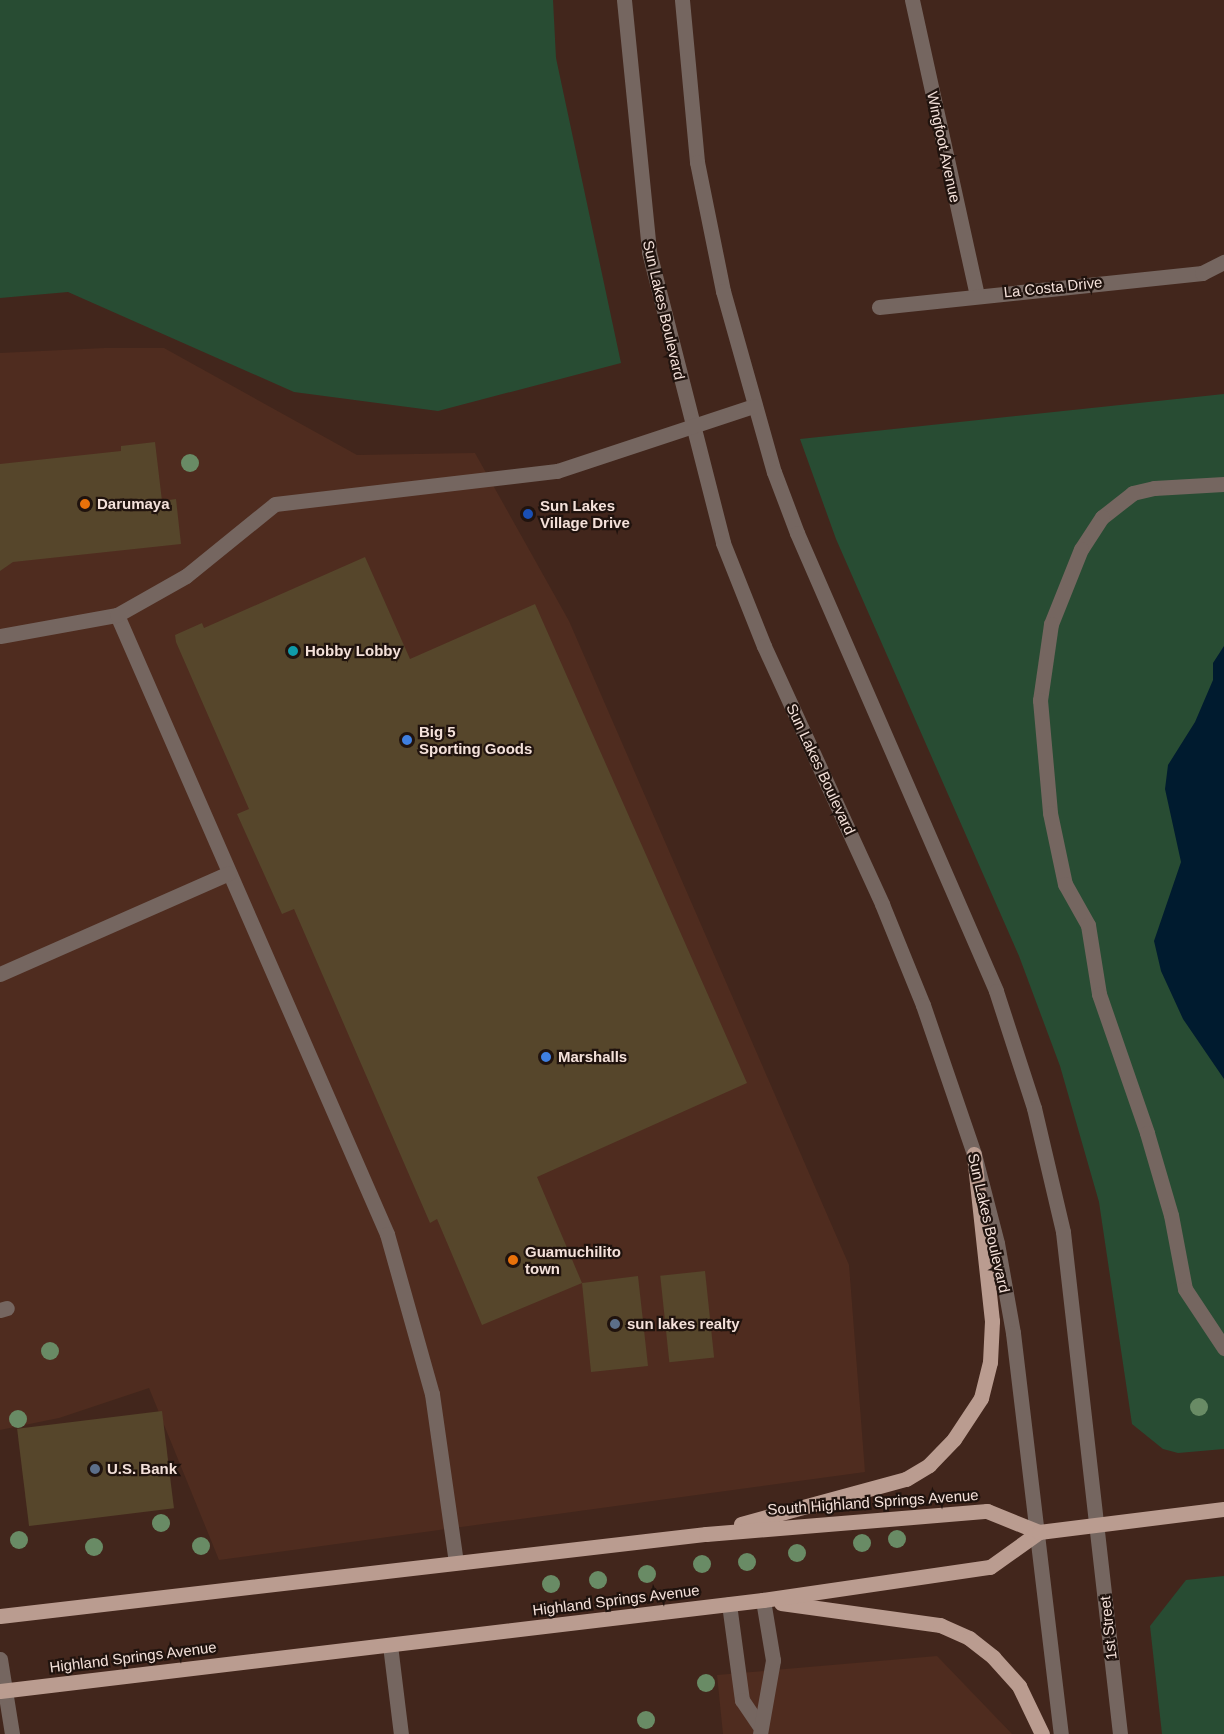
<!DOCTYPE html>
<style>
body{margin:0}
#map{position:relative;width:1224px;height:1734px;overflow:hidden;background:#42261c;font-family:Arial,sans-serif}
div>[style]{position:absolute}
.built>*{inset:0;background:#4f2c1f}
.green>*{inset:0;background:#284c33}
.water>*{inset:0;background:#001b2f}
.building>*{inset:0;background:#56462b;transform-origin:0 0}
.minor>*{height:15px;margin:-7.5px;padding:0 7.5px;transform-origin:7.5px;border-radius:7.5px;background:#756660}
.major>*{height:15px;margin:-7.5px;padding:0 7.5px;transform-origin:7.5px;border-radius:7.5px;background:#ba9c90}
.trees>*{width:18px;height:18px;margin:-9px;border-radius:50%;background:#698b65}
.dots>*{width:16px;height:16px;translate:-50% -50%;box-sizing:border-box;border:3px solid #20130e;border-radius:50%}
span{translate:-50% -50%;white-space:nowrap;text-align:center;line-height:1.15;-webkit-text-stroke:4.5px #20130e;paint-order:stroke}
.street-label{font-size:15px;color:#f4e1da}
.poi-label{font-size:15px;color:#f4e1da;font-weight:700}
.left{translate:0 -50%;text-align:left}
</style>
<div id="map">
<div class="built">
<i style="clip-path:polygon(105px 348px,164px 348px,357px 455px,475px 453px,569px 621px,849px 1265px,865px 1472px,219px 1560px,149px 1388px,59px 1418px,0 1430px,0 353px)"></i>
<i style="clip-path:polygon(937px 1656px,1012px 1734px,723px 1734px,717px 1675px)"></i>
</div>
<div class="green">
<i style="clip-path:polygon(0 0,553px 0,556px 58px,621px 363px,438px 411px,294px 392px,68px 292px,0 298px)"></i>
<i style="clip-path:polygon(1224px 394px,1224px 1449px,1178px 1453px,1163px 1449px,1132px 1424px,1099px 1202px,1060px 1066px,1019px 956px,836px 539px,800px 439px)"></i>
<i style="clip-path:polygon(1224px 1576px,1224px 1734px,1162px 1734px,1150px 1626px,1186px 1580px)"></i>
</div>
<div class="water">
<i style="clip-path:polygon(1224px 646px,1224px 1079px,1183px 1019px,1161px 971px,1154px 941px,1181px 862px,1165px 789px,1168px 765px,1195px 722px,1213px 680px,1213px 663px)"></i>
</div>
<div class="building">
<i style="clip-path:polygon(155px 442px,162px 501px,176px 499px,181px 544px,13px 562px,0 571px,0 464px,121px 451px,121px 446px)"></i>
<i style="clip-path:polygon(365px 557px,410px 659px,535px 604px,747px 1083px,537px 1177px,582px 1283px,638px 1276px,648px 1366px,591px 1372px,582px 1283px,482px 1325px,437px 1219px,430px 1223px,294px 909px,282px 914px,237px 814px,249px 809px,176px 642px,175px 635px,202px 623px,204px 628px)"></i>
<i style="left:705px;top:1271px;width:87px;height:45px;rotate:84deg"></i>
<i style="left:162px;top:1411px;width:98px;height:146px;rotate:83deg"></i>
</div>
<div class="minor">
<i style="left:624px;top:0;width:253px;rotate:84.3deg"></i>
<i style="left:649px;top:252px;width:300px;rotate:75.7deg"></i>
<i style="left:723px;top:543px;width:111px;rotate:68.3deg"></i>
<i style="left:764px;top:646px;width:284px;rotate:65.4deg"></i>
<i style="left:882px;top:904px;width:109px;rotate:67.9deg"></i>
<i style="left:923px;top:1005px;width:157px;rotate:71.1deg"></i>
<i style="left:974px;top:1154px;width:92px;rotate:75.5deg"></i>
<i style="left:997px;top:1243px;width:91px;rotate:79.9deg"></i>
<i style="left:1013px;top:1333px;width:404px;rotate:83.2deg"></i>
<i style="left:682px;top:0;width:163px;rotate:84.7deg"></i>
<i style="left:697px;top:162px;width:132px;rotate:78.6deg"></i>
<i style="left:723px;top:291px;width:188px;rotate:74.3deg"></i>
<i style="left:774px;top:472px;width:65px;rotate:69.3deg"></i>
<i style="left:797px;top:533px;width:499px;rotate:66.5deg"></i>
<i style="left:996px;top:991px;width:123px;rotate:72deg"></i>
<i style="left:1034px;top:1108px;width:127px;rotate:76.8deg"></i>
<i style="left:1063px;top:1232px;width:505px;rotate:83.52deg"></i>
<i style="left:912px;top:0;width:302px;rotate:77.6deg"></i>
<i style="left:879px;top:307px;width:325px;rotate:-6deg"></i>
<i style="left:1202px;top:273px;width:25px;rotate:-27deg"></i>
<i style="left:1224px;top:484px;width:70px;rotate:176.7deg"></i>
<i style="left:1154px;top:488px;width:22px;rotate:167deg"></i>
<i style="left:1133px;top:493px;width:39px;rotate:142deg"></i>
<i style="left:1102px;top:517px;width:38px;rotate:123deg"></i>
<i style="left:1081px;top:549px;width:81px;rotate:111.8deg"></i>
<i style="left:1051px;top:624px;width:77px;rotate:98.2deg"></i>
<i style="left:1040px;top:700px;width:113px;rotate:84.9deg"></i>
<i style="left:1050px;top:813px;width:73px;rotate:78.1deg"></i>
<i style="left:1065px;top:884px;width:47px;rotate:60.7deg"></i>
<i style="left:1088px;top:925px;width:70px;rotate:80.9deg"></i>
<i style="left:1099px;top:994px;width:147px;rotate:70.9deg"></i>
<i style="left:1147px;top:1133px;width:85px;rotate:73.7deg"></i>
<i style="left:1171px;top:1215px;width:75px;rotate:79.3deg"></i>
<i style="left:1185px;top:1289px;width:71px;rotate:56.5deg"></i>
<i style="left:117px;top:615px;width:675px;rotate:66.43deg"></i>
<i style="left:387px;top:1234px;width:166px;rotate:74.3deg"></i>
<i style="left:432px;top:1394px;width:170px;rotate:81.9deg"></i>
<i style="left:0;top:636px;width:119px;rotate:-10.2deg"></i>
<i style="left:117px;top:615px;width:79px;rotate:-29.5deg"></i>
<i style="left:186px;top:576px;width:114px;rotate:-39deg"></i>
<i style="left:275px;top:504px;width:284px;rotate:-6.7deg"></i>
<i style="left:557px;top:471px;width:207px;rotate:-18.3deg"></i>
<i style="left:0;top:974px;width:250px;rotate:-23.8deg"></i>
<i style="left:0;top:1310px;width:7px;rotate:-16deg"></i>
<i style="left:729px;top:1604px;width:97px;rotate:82.3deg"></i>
<i style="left:742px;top:1700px;width:30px;rotate:56deg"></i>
<i style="left:390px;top:1645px;width:90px;rotate:83deg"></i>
<i style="left:0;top:1659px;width:76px;rotate:80.9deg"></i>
<i style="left:760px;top:1734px;width:75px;rotate:-80deg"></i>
<i style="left:773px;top:1660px;width:61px;rotate:-99.5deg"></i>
</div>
<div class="major">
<i style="left:741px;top:1524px;width:171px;rotate:-15.3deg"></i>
<i style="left:906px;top:1479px;width:27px;rotate:-31deg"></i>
<i style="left:929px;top:1465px;width:36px;rotate:-46deg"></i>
<i style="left:954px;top:1439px;width:49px;rotate:-56.6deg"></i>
<i style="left:981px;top:1398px;width:37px;rotate:-76deg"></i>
<i style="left:990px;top:1362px;width:41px;rotate:-87.2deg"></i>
<i style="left:992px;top:1321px;width:168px;rotate:-96.2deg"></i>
<i style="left:781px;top:1603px;width:161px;rotate:7.9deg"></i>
<i style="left:940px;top:1625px;width:32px;rotate:24deg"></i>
<i style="left:969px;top:1638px;width:31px;rotate:38deg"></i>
<i style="left:993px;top:1657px;width:39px;rotate:48deg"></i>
<i style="left:1019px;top:1686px;width:53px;rotate:64.4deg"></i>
<i style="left:0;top:1616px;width:711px;rotate:-6.63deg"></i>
<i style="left:706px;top:1534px;width:282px;rotate:-4.7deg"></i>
<i style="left:987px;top:1511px;width:56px;rotate:22deg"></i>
<i style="left:0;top:1691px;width:768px;rotate:-6.8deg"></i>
<i style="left:763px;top:1600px;width:229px;rotate:-8.3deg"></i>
<i style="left:990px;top:1567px;width:60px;rotate:-35.5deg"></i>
<i style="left:1039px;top:1532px;width:186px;rotate:-7.1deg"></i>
</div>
<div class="trees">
<i style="left:190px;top:463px"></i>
<i style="left:50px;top:1351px"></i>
<i style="left:1199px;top:1407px"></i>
<i style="left:18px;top:1419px"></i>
<i style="left:161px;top:1523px"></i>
<i style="left:897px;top:1539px"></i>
<i style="left:19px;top:1540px"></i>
<i style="left:862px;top:1543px"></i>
<i style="left:201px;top:1546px"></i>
<i style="left:94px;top:1547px"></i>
<i style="left:797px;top:1553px"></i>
<i style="left:747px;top:1562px"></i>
<i style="left:702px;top:1564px"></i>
<i style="left:647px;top:1574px"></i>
<i style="left:598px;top:1580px"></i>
<i style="left:551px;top:1584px"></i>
<i style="left:706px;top:1683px"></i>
<i style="left:646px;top:1720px"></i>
</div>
<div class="dots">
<i style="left:85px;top:504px;background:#e8710a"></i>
<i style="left:528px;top:514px;background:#1a4fb4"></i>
<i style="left:293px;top:651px;background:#0f9aa8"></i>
<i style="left:407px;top:740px;background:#3f7fe0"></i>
<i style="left:546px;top:1057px;background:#3f7fe0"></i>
<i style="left:513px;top:1260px;background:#e8710a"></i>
<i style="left:615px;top:1324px;background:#5c6f8a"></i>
<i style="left:95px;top:1469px;background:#5c6f8a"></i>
</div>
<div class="street-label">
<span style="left:944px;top:147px;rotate:78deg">Wingfoot Avenue</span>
<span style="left:1053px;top:287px;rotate:-6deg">La Costa Drive</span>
<span style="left:664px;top:310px;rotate:77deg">Sun Lakes Boulevard</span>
<span style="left:821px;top:769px;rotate:65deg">Sun Lakes Boulevard</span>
<span style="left:989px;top:1223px;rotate:77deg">Sun Lakes Boulevard</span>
<span style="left:873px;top:1502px;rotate:-4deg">South Highland Springs Avenue</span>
<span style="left:616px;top:1600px;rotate:-7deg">Highland Springs Avenue</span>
<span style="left:1108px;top:1628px;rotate:-96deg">1st Street</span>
<span style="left:133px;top:1657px;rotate:-7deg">Highland Springs Avenue</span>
</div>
<div class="poi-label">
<span class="left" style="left:97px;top:504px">Darumaya</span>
<span class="left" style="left:540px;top:514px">Sun Lakes<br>Village Drive</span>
<span class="left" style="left:305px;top:651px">Hobby Lobby</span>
<span class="left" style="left:419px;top:740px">Big 5<br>Sporting Goods</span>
<span class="left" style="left:558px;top:1057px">Marshalls</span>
<span class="left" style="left:525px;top:1260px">Guamuchilito<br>town</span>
<span class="left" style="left:627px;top:1324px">sun lakes realty</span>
<span class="left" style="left:107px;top:1469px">U.S. Bank</span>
</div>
</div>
